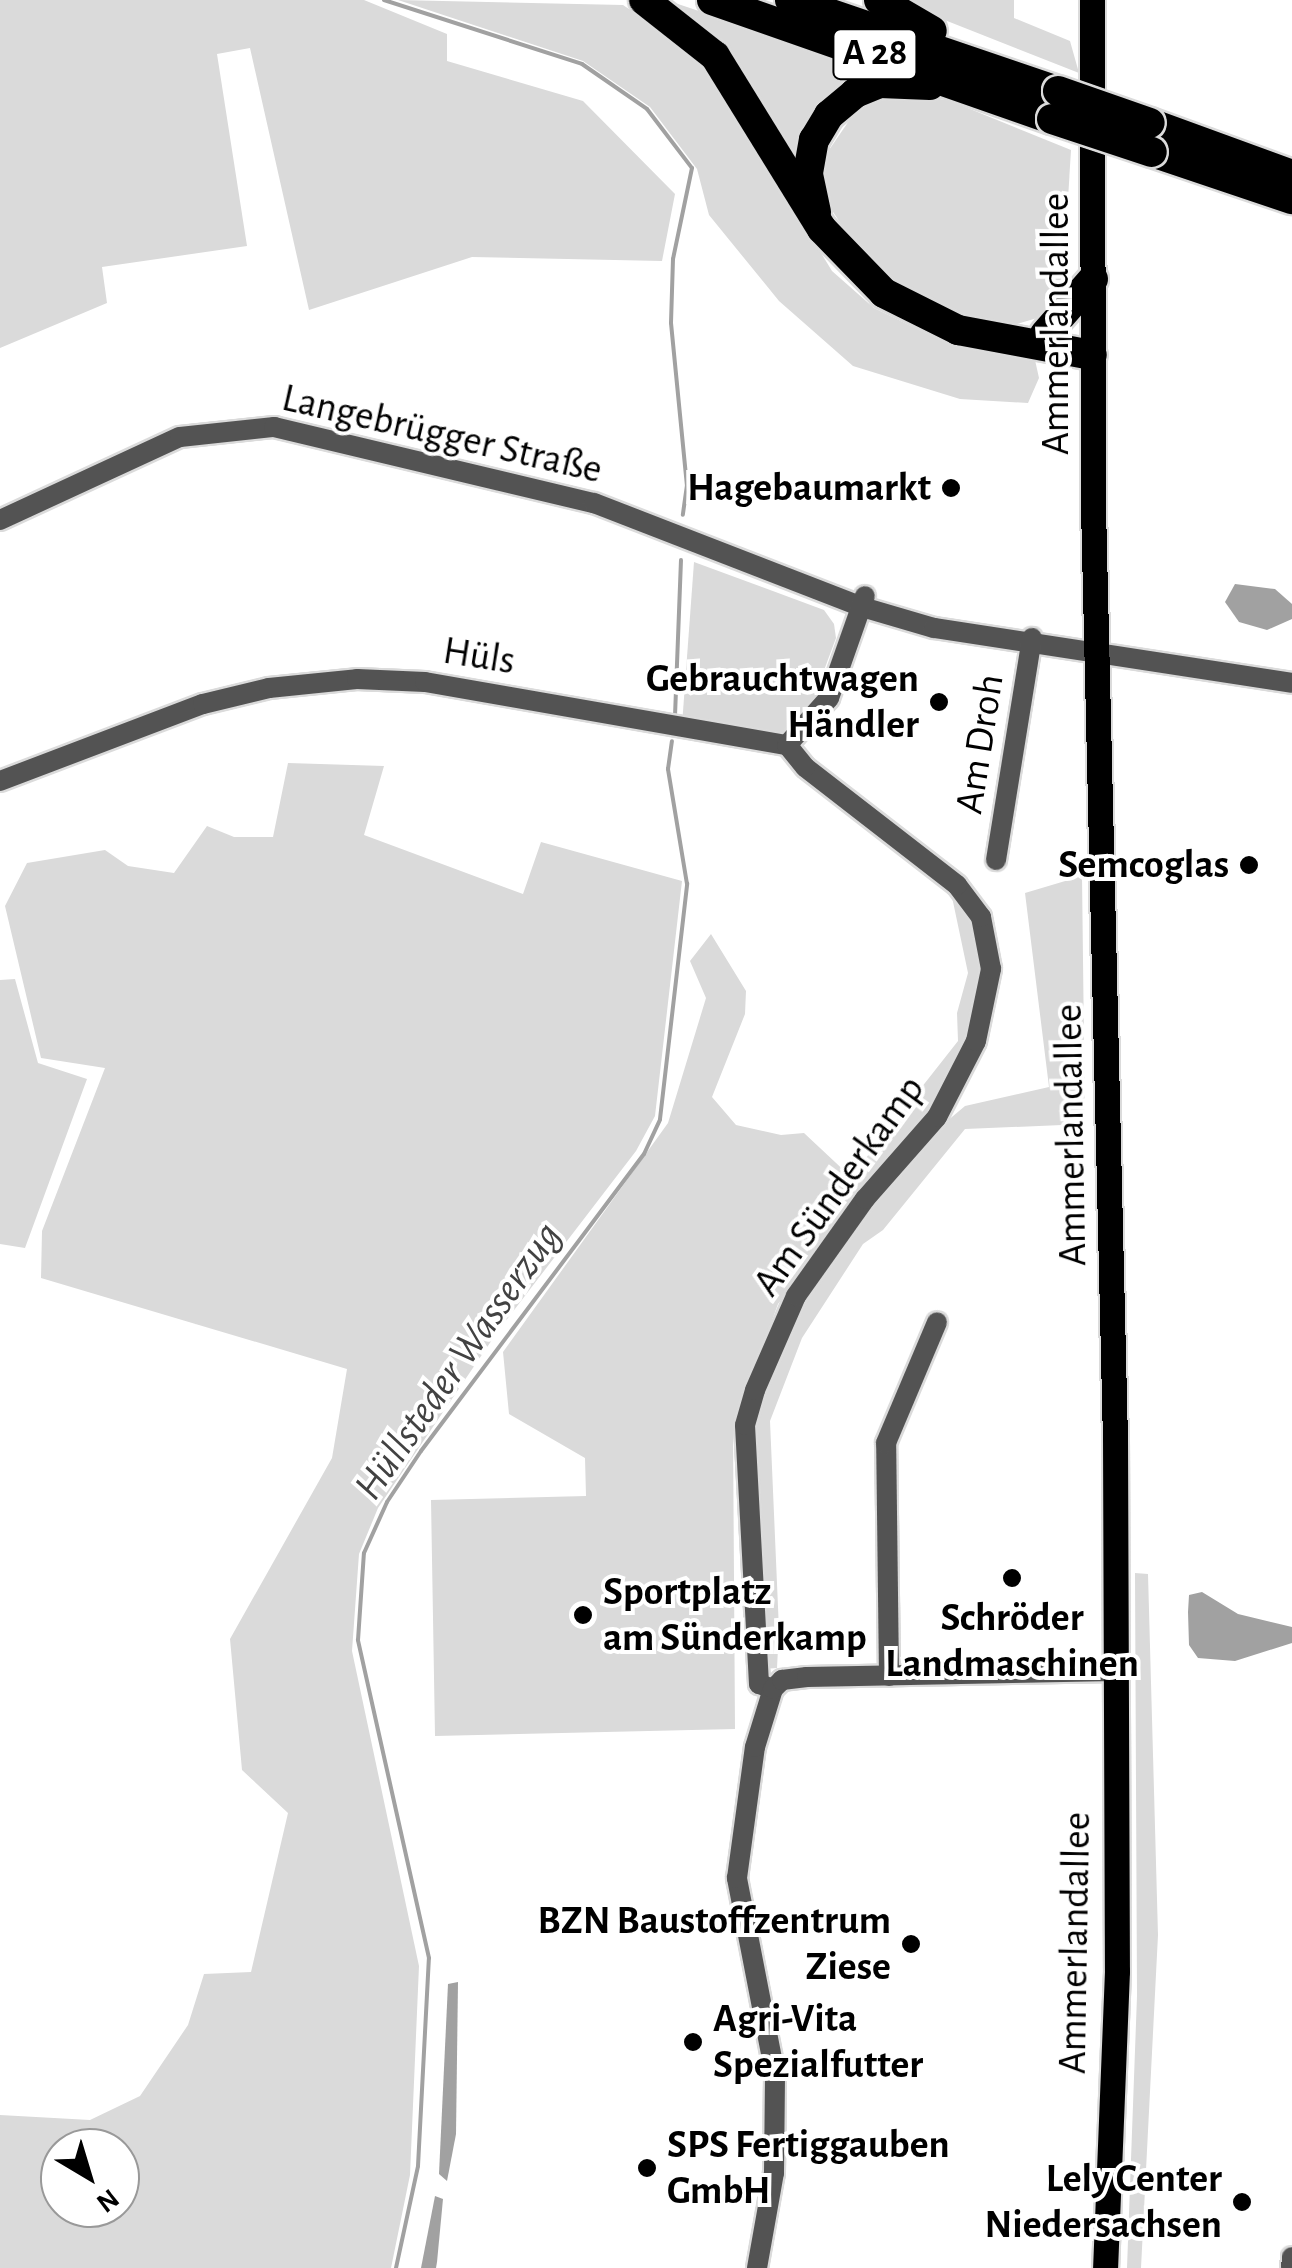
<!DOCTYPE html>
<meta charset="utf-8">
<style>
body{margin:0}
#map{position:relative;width:1292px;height:2268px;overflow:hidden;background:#fff;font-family:"Alegreya Sans",sans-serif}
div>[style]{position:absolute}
.green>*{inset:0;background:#dadada}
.water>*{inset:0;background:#a1a1a1}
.stream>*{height:4px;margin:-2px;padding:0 2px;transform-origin:2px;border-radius:2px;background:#a1a1a1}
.roads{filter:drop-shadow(2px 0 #dbdbdb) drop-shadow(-2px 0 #dbdbdb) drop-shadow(0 2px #dbdbdb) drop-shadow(0 -2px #dbdbdb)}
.minor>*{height:20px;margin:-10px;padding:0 10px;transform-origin:10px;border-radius:10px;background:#535353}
.major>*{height:25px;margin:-12.5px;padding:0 12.5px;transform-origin:12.5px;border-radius:12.5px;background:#000}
.highway>*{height:30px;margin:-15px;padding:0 15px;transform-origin:15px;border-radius:15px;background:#000}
.bridges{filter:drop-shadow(2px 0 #dbdbdb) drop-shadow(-2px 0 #dbdbdb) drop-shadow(0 2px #dbdbdb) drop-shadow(0 -2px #dbdbdb)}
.highway-bridge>*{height:30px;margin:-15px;padding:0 15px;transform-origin:15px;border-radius:15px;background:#000}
.dots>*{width:28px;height:28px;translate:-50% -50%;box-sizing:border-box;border:5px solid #fff;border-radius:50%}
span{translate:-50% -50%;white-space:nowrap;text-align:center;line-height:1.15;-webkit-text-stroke:8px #fff;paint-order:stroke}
.shield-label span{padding:2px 8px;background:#fff;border:2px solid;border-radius:8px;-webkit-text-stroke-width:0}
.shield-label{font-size:38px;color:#000;font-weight:700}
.street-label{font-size:40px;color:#000}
.poi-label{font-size:40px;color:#000;font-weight:700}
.right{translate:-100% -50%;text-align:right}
.left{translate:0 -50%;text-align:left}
.water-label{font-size:42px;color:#424242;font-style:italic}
.north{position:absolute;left:40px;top:2128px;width:100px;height:100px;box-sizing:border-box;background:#fff;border:2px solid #999;border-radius:50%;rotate:142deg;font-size:28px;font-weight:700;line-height:40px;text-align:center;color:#000}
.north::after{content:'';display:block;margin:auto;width:35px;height:45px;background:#000;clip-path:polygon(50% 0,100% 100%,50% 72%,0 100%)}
</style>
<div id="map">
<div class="green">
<i style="clip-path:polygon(0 0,364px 0,447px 34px,447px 61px,583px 101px,675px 194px,662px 261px,472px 257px,309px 310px,250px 48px,217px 54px,247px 246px,102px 267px,107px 303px,0 348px)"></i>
<i style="clip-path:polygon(398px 0,623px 5px,703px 59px,832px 271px,874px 308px,942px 341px,1035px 360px,1039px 378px,1028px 403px,960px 399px,853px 366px,779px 301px,709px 215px,697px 169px,650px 107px,583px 61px)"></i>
<i style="clip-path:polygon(666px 0,888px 74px,872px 78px,802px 170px)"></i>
<i style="clip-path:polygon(894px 0,1014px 0,1014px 18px,1070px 41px,1079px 73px)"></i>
<i style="clip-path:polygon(892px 94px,948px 100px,1071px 150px,1062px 297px,1044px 316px,997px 330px,945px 315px,893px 280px,852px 241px,822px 195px,818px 166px,855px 112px)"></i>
<i style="clip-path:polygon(694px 562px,824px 610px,834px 624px,836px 638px,813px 700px,784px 734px,764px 738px,682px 725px)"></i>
<i style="clip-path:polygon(evenodd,288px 763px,384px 766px,364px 835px,523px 894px,541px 842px,682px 881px,655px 1116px,636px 1151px,498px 1331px,378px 1508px,359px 1554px,352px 1651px,419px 1966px,410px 2175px,391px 2268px,0 2268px,0 2115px,90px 2120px,140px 2096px,188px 2025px,204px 1974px,251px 1972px,288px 1813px,242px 1770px,230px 1639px,332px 1458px,347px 1369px,41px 1278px,42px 1231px,105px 1068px,41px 1058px,5px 906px,27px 863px,105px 850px,128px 866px,174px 873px,207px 826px,234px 837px,273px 837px,288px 763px,60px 2148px,120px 2148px,120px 2208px,60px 2208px,60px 2148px)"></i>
<i style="clip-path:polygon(1082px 876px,1085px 1124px,965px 1129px,883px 1230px,863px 1244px,802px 1338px,770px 1421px,779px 1630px,777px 1668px,763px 1669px,752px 1426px,788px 1324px,868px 1208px,946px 1122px,965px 1106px,1049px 1087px,1025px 893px)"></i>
<i style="clip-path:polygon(952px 897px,975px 925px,982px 975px,972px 1029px,933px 1106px,778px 1304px,733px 1427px,735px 1729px,435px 1736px,431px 1500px,586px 1496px,585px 1458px,509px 1414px,503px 1352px,668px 1123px,706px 998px,690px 961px,711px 934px,746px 991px,745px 1014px,712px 1097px,736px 1125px,781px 1135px,804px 1133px,851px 1177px,958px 1041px,957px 1013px,968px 973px)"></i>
<i style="clip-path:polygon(15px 979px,38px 1063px,87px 1079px,25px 1248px,0 1244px,0 980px)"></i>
<i style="clip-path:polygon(1135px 1573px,1148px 1574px,1158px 1935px,1141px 2268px,1127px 2268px,1137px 1996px)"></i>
</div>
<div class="water">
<i style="clip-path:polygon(1235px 584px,1275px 589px,1292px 604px,1292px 619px,1267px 630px,1239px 622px,1225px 602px)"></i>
<i style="clip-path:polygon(1202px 1592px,1238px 1614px,1292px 1627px,1292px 1643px,1235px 1661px,1198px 1658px,1189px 1645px,1188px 1612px,1189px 1595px)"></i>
<i style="clip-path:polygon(458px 1982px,456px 2134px,447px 2181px,439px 2174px,448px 1984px)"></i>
<i style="clip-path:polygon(435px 2196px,443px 2199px,437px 2262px,436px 2268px,421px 2268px)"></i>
</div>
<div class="stream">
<i style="left:384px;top:0;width:208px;rotate:17.9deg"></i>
<i style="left:582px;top:64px;width:79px;rotate:34.7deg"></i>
<i style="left:647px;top:109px;width:74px;rotate:52.7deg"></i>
<i style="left:692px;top:168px;width:93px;rotate:101.8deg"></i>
<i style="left:673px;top:259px;width:64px;rotate:91.8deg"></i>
<i style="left:671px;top:323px;width:163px;rotate:84.4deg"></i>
<i style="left:687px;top:485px;width:30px;rotate:98deg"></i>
<i style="left:675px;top:716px;width:156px;rotate:-87.8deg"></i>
<i style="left:396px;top:2268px;width:104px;rotate:-77.8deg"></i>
<i style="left:418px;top:2166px;width:208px;rotate:-87deg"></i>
<i style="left:429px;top:1958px;width:326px;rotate:-102.6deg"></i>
<i style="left:358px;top:1640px;width:87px;rotate:-86.1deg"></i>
<i style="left:364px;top:1553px;width:56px;rotate:-65.7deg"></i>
<i style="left:387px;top:1502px;width:61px;rotate:-56.3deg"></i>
<i style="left:421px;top:1451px;width:371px;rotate:-53.1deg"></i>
<i style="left:644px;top:1154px;width:38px;rotate:-65deg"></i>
<i style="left:660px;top:1119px;width:237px;rotate:-83.4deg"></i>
<i style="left:687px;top:884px;width:117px;rotate:-99.4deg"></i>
<i style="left:668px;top:769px;width:28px;rotate:-82deg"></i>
</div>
<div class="roads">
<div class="minor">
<i style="left:0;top:520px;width:198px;rotate:-24.8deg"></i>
<i style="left:180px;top:437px;width:95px;rotate:-6.1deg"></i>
<i style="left:274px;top:427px;width:329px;rotate:13.4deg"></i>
<i style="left:594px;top:503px;width:287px;rotate:21.2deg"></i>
<i style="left:862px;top:607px;width:75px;rotate:16.3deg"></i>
<i style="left:934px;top:628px;width:362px;rotate:8.7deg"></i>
<i style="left:0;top:781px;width:217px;rotate:-20.8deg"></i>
<i style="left:203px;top:704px;width:68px;rotate:-13.6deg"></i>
<i style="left:269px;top:688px;width:88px;rotate:-5.8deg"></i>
<i style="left:357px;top:679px;width:68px;rotate:2.5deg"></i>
<i style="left:425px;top:682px;width:367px;rotate:9.9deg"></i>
<i style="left:787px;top:745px;width:63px;rotate:-48.2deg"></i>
<i style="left:829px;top:698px;width:108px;rotate:-70.6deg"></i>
<i style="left:996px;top:860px;width:225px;rotate:-80.8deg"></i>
<i style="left:889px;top:1676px;width:233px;rotate:-90.7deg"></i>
<i style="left:886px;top:1443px;width:131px;rotate:-67.1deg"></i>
<i style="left:773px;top:1689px;width:15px;rotate:-160deg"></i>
<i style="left:759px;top:1684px;width:259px;rotate:-93.1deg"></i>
<i style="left:745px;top:1425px;width:36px;rotate:-74deg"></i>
<i style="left:755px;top:1390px;width:103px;rotate:-66.4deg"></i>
<i style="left:796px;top:1296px;width:119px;rotate:-54.6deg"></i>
<i style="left:865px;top:1199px;width:109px;rotate:-48.7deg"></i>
<i style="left:937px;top:1117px;width:85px;rotate:-62.8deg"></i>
<i style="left:976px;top:1041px;width:74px;rotate:-78.2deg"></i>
<i style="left:991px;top:969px;width:53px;rotate:-100.9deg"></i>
<i style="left:981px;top:917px;width:40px;rotate:-127deg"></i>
<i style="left:957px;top:885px;width:192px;rotate:-142.2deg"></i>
<i style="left:805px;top:767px;width:28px;rotate:-129deg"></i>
<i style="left:757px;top:2268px;width:97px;rotate:-79.9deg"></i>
<i style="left:774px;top:2173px;width:99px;rotate:-89.4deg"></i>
<i style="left:775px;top:2074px;width:200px;rotate:-101deg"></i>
<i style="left:737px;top:1878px;width:132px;rotate:-82.2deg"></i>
<i style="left:755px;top:1747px;width:61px;rotate:-72.8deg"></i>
<i style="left:773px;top:1689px;width:13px;rotate:-45deg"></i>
<i style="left:782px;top:1680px;width:25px;rotate:-7deg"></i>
<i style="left:807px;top:1677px;width:308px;rotate:-1.1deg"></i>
<i style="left:1291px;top:2268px;width:11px;rotate:-85deg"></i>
</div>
<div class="major">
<i style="left:1092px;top:0;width:507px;rotate:89.89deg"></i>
<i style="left:1093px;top:507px;width:931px;rotate:88.65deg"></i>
<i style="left:1115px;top:1438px;width:533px;rotate:89.79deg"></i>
<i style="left:1117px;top:1971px;width:297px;rotate:92.3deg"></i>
</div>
<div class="highway">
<i style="left:644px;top:0;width:90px;rotate:38.3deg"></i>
<i style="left:715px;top:56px;width:203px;rotate:58.3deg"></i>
<i style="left:822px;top:229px;width:89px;rotate:45.9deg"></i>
<i style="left:884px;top:293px;width:83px;rotate:26.6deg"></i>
<i style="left:958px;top:330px;width:136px;rotate:10.6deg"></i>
<i style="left:712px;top:0;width:360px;rotate:19.3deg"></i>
<i style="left:790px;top:0;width:283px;rotate:18.8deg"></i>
<i style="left:879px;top:0;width:61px;rotate:30.3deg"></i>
<i style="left:1150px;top:123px;width:151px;rotate:20.1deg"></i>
<i style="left:1152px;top:152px;width:148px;rotate:18.6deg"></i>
<i style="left:816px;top:212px;width:40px;rotate:-102deg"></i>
<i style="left:808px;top:173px;width:34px;rotate:-80deg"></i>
<i style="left:814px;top:140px;width:29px;rotate:-59deg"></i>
<i style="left:829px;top:115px;width:34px;rotate:-40deg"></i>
<i style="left:855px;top:93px;width:27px;rotate:-22deg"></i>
<i style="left:880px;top:83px;width:50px;rotate:2.3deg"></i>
<i style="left:1045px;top:334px;width:73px;rotate:-48.9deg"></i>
</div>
</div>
<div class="bridges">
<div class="highway-bridge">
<i style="left:1058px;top:91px;width:97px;rotate:19.2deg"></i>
<i style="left:1052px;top:119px;width:105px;rotate:18.3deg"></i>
</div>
</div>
<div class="dots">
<i style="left:951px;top:488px;background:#000"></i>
<i style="left:939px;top:702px;background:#000"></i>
<i style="left:1249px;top:865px;background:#000"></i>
<i style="left:1012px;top:1578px;background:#000"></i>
<i style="left:583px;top:1615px;background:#000"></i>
<i style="left:911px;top:1944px;background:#000"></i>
<i style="left:693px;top:2042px;background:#000"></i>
<i style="left:647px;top:2168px;background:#000"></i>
<i style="left:1242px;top:2202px;background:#000"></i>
</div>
<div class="shield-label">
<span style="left:875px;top:54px">A 28</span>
</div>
<div class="street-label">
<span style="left:1056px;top:324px;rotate:-90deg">Ammerlandallee</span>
<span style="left:442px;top:434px;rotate:13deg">Langebrügger Straße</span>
<span style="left:479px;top:656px;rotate:9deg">Hüls</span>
<span style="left:980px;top:744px;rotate:-81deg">Am Droh</span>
<span style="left:1071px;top:1135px;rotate:-91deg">Ammerlandallee</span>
<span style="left:839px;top:1186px;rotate:-54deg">Am Sünderkamp</span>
<span style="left:1075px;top:1943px;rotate:-89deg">Ammerlandallee</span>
</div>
<div class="poi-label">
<span class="right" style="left:931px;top:488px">Hagebaumarkt</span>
<span class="right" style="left:919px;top:702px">Gebrauchtwagen<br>Händler</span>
<span class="right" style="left:1229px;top:865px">Semcoglas</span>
<span class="left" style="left:603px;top:1615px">Sportplatz<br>am Sünderkamp</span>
<span style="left:1012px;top:1641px">Schröder<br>Landmaschinen</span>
<span class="right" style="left:891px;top:1944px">BZN Baustoffzentrum<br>Ziese</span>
<span class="left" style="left:713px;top:2042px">Agri-Vita<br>Spezialfutter</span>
<span class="left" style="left:667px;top:2168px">SPS Fertiggauben<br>GmbH</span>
<span class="right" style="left:1222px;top:2202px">Lely Center<br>Niedersachsen</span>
</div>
<div class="water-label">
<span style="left:458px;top:1361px;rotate:-55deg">Hüllsteder Wasserzug</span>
</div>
<div class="north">N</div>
</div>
